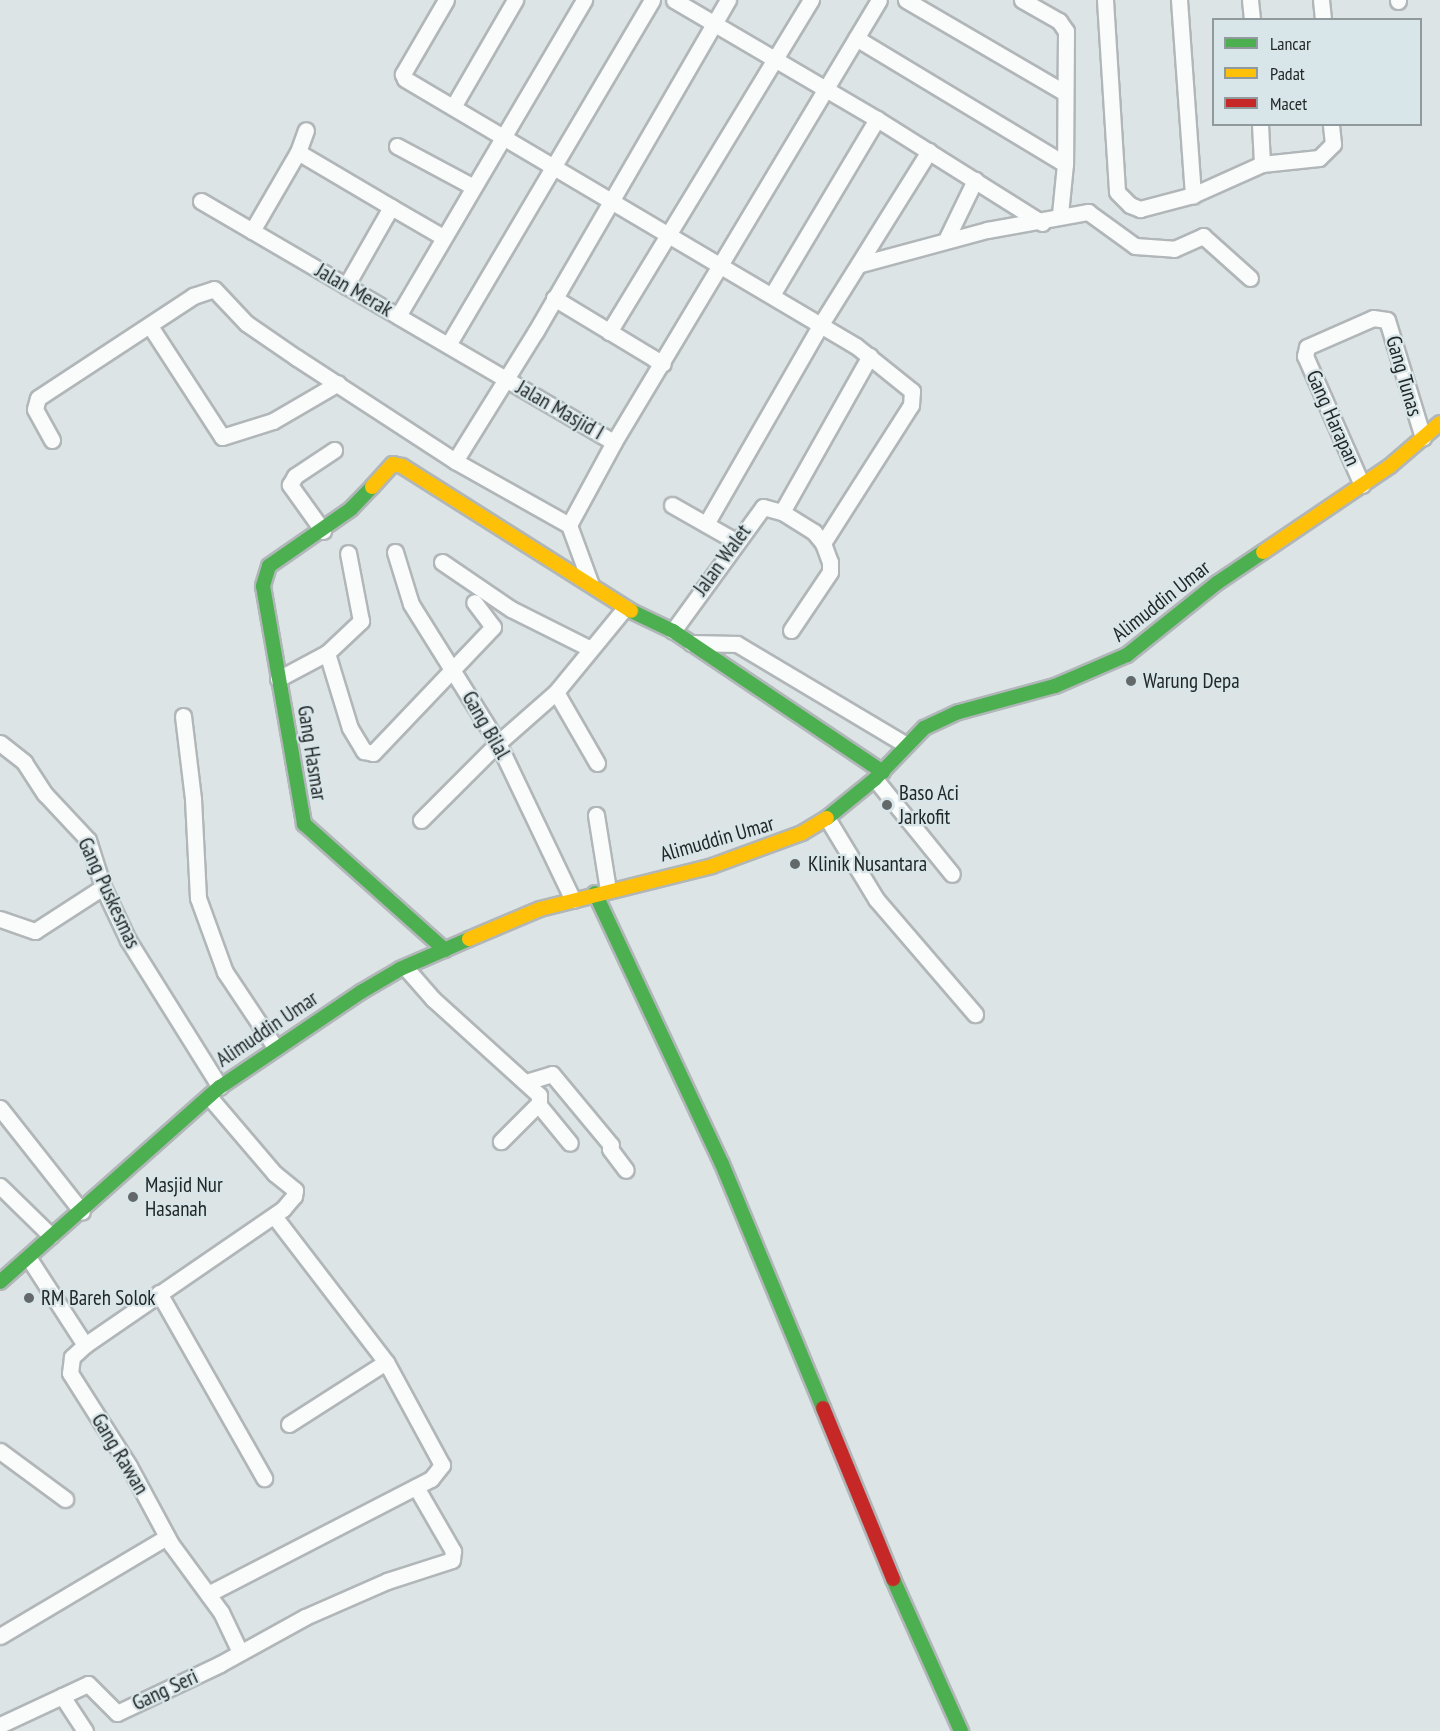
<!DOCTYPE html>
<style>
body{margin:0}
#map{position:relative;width:1440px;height:1731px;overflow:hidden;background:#dce4e6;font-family:"PT Sans Narrow",sans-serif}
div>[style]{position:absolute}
.roads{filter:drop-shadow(2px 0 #b1b6b8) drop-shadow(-2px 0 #b1b6b8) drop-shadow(0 2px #b1b6b8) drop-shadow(0 -2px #b1b6b8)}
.street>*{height:15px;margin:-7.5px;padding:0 7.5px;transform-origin:7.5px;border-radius:7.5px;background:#fafbfb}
.fast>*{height:14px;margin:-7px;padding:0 7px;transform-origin:7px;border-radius:7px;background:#4caf50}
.slow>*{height:14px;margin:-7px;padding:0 7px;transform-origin:7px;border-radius:7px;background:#ffc107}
.jam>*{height:14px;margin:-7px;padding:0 7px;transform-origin:7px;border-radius:7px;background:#c62828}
.dots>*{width:16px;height:16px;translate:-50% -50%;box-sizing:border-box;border:3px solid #d9e6e9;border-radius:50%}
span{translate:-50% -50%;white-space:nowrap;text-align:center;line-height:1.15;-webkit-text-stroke:4.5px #d9e6e9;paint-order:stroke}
.street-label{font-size:21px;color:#222728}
.poi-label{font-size:21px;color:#222728}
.left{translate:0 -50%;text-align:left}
.legend{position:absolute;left:1212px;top:18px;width:210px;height:108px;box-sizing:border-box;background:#d9e6e9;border:2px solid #909a9c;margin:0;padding:8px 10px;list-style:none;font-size:18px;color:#222728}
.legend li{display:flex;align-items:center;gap:12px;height:30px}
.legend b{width:30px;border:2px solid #909a9c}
</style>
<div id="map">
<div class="roads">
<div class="street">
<i style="left:446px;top:0;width:86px;rotate:120.2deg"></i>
<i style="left:403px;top:74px;width:5px;rotate:68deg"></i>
<i style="left:405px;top:79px;width:524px;rotate:30.63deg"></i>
<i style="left:856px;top:346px;width:72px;rotate:38.8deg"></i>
<i style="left:912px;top:391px;width:14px;rotate:94deg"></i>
<i style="left:911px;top:405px;width:164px;rotate:122.5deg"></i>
<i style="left:674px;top:0;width:235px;rotate:30.4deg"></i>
<i style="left:877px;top:119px;width:195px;rotate:32.2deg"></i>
<i style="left:906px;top:0;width:184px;rotate:30.3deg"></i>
<i style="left:1022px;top:0;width:43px;rotate:29.6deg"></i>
<i style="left:1059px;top:21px;width:12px;rotate:55deg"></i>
<i style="left:1066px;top:31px;width:133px;rotate:90.4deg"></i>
<i style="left:1065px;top:164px;width:50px;rotate:95.7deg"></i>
<i style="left:1105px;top:0;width:192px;rotate:86.4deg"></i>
<i style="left:1117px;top:192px;width:18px;rotate:45deg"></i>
<i style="left:1130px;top:205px;width:11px;rotate:22deg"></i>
<i style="left:1140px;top:209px;width:55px;rotate:-14.8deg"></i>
<i style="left:1193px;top:195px;width:76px;rotate:-24.2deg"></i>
<i style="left:1262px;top:164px;width:57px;rotate:-6deg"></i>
<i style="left:1319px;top:158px;width:20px;rotate:-45deg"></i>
<i style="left:1333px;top:144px;width:20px;rotate:-96deg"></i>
<i style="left:1179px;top:0;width:196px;rotate:85.9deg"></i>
<i style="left:1250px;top:0;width:20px;rotate:84deg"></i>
<i style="left:1321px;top:0;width:20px;rotate:84deg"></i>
<i style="left:1398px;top:0;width:1px;rotate:90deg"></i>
<i style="left:856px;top:38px;width:244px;rotate:31.1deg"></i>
<i style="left:453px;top:107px;width:124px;rotate:-59.9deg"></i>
<i style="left:1260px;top:124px;width:40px;rotate:87.1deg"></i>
<i style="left:397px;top:146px;width:85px;rotate:28.1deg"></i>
<i style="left:298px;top:152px;width:108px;rotate:30.6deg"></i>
<i style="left:201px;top:201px;width:478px;rotate:30.3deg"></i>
<i style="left:252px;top:231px;width:91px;rotate:-59.8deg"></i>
<i style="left:298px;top:152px;width:23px;rotate:-70deg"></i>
<i style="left:946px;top:240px;width:67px;rotate:-64.2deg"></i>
<i style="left:861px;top:264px;width:131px;rotate:-15.1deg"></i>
<i style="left:987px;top:230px;width:103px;rotate:-10.1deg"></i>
<i style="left:1088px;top:212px;width:58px;rotate:35.9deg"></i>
<i style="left:1135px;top:246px;width:39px;rotate:4deg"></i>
<i style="left:1174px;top:249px;width:32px;rotate:-24deg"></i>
<i style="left:1203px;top:236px;width:63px;rotate:41.8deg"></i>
<i style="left:346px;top:286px;width:91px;rotate:-60.3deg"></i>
<i style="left:391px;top:207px;width:58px;rotate:30.1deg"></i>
<i style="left:772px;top:295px;width:205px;rotate:-59.2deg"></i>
<i style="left:554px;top:298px;width:127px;rotate:31.2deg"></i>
<i style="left:398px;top:316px;width:367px;rotate:-59.5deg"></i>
<i style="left:150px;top:326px;width:132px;rotate:57deg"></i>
<i style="left:222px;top:437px;width:53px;rotate:-17.4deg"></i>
<i style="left:273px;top:421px;width:75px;rotate:-30.3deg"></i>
<i style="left:609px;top:332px;width:389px;rotate:-58.7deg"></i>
<i style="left:448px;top:345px;width:401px;rotate:-59.4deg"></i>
<i style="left:52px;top:440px;width:35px;rotate:-119deg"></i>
<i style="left:35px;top:409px;width:11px;rotate:-75deg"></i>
<i style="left:38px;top:398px;width:186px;rotate:-33.3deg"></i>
<i style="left:193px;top:296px;width:22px;rotate:-18deg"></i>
<i style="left:214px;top:289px;width:47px;rotate:46.7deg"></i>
<i style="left:246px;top:323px;width:62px;rotate:34.5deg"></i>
<i style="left:297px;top:358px;width:189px;rotate:33.1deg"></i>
<i style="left:455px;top:461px;width:131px;rotate:29.3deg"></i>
<i style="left:569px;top:525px;width:61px;rotate:69.8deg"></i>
<i style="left:455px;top:461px;width:153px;rotate:-58.1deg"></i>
<i style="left:536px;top:331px;width:383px;rotate:-59.9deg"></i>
<i style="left:1362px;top:485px;width:141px;rotate:-113.8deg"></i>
<i style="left:1305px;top:356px;width:9px;rotate:-77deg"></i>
<i style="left:1307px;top:347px;width:72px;rotate:-23.7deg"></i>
<i style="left:1373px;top:318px;width:14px;rotate:8deg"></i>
<i style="left:1387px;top:320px;width:123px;rotate:73deg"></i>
<i style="left:672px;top:505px;width:75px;rotate:29.6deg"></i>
<i style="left:782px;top:512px;width:179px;rotate:-60.6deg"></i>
<i style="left:706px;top:524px;width:231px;rotate:-60.1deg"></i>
<i style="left:821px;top:324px;width:204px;rotate:-58deg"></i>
<i style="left:569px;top:525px;width:94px;rotate:-61.5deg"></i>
<i style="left:614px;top:442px;width:515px;rotate:-59.06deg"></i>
<i style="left:323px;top:531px;width:57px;rotate:-125.7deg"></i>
<i style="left:290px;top:485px;width:10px;rotate:-61deg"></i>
<i style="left:295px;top:476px;width:47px;rotate:-33.7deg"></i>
<i style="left:395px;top:552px;width:54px;rotate:72.9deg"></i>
<i style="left:411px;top:604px;width:164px;rotate:58deg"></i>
<i style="left:498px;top:743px;width:174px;rotate:64.5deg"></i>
<i style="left:442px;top:562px;width:83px;rotate:34.3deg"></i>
<i style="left:511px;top:609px;width:89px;rotate:26.6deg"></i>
<i style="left:673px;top:631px;width:153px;rotate:-54deg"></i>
<i style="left:763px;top:507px;width:20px;rotate:15deg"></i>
<i style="left:782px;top:512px;width:38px;rotate:32deg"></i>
<i style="left:814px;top:532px;width:14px;rotate:51deg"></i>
<i style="left:823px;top:543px;width:20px;rotate:70deg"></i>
<i style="left:830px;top:562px;width:10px;rotate:90deg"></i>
<i style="left:830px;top:572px;width:70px;rotate:123.9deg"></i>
<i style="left:691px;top:643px;width:46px;rotate:1.2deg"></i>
<i style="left:737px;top:644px;width:196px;rotate:30.8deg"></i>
<i style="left:327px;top:653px;width:78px;rotate:73deg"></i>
<i style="left:350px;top:728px;width:27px;rotate:59deg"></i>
<i style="left:364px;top:751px;width:9px;rotate:13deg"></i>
<i style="left:373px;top:753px;width:174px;rotate:-46.4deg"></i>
<i style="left:493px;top:627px;width:31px;rotate:-127deg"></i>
<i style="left:278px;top:679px;width:55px;rotate:-28deg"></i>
<i style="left:327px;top:653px;width:47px;rotate:-43.3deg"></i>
<i style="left:361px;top:621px;width:69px;rotate:-100.8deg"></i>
<i style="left:556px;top:692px;width:82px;rotate:60deg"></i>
<i style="left:183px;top:716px;width:84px;rotate:83.1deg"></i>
<i style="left:193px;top:799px;width:99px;rotate:87.1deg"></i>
<i style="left:198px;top:898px;width:79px;rotate:70deg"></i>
<i style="left:225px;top:972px;width:90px;rotate:56.3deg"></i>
<i style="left:0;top:743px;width:31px;rotate:38deg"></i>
<i style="left:24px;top:762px;width:38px;rotate:57deg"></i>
<i style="left:45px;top:794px;width:63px;rotate:46.9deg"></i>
<i style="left:88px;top:840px;width:49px;rotate:72.3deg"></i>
<i style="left:103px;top:887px;width:59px;rotate:64.7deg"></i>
<i style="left:128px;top:940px;width:173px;rotate:58deg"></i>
<i style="left:875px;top:779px;width:122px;rotate:51deg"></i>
<i style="left:596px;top:815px;width:76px;rotate:80.9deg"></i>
<i style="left:827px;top:818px;width:95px;rotate:58.8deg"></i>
<i style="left:876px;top:899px;width:152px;rotate:49.3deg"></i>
<i style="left:421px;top:820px;width:109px;rotate:-45deg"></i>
<i style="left:498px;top:743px;width:77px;rotate:-41.3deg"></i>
<i style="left:556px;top:692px;width:109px;rotate:-50.6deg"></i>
<i style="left:0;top:919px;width:37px;rotate:19deg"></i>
<i style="left:35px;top:931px;width:81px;rotate:-32.9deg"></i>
<i style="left:405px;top:967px;width:43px;rotate:48.8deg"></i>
<i style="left:433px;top:999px;width:143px;rotate:42.2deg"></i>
<i style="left:539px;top:1095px;width:8px;rotate:90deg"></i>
<i style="left:539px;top:1103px;width:54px;rotate:135deg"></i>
<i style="left:526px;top:1082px;width:27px;rotate:-17deg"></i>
<i style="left:552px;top:1074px;width:92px;rotate:50.3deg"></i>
<i style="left:611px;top:1145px;width:4px;rotate:104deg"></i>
<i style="left:610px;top:1149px;width:26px;rotate:53deg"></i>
<i style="left:538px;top:1104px;width:50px;rotate:50.6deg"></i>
<i style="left:0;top:1108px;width:132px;rotate:51.7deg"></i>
<i style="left:0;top:1186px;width:71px;rotate:44.4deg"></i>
<i style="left:28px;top:1257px;width:105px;rotate:57.1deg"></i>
<i style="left:85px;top:1345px;width:18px;rotate:137deg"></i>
<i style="left:72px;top:1357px;width:16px;rotate:97deg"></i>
<i style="left:70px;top:1373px;width:110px;rotate:57.6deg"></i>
<i style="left:129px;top:1466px;width:89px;rotate:61.7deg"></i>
<i style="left:171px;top:1544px;width:84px;rotate:53.7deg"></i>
<i style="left:221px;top:1612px;width:44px;rotate:64.6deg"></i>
<i style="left:159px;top:1293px;width:213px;rotate:60.4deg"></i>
<i style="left:85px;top:1345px;width:240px;rotate:-34.5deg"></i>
<i style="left:283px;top:1209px;width:17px;rotate:-50deg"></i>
<i style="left:294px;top:1196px;width:6px;rotate:-81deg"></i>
<i style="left:295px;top:1190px;width:26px;rotate:-141deg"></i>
<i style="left:275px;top:1174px;width:100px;rotate:-130.5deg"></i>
<i style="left:289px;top:1424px;width:115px;rotate:-32.6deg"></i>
<i style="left:0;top:1451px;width:81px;rotate:36.4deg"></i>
<i style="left:208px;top:1594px;width:251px;rotate:-27.3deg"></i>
<i style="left:431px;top:1479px;width:18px;rotate:-52deg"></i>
<i style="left:442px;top:1465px;width:117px;rotate:-118.5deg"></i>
<i style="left:386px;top:1362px;width:184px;rotate:-127.5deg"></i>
<i style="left:0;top:1636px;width:194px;rotate:-30.7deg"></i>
<i style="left:62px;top:1696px;width:42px;rotate:56.7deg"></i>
<i style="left:0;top:1725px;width:97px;rotate:-25deg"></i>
<i style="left:88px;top:1684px;width:41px;rotate:45deg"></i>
<i style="left:117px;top:1713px;width:114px;rotate:-25.4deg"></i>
<i style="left:220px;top:1664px;width:97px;rotate:-28.9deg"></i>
<i style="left:305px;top:1617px;width:90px;rotate:-23.7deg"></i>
<i style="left:387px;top:1581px;width:68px;rotate:-17.9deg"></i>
<i style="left:452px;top:1560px;width:9px;rotate:-84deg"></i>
<i style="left:453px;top:1551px;width:74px;rotate:-120deg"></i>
</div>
<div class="fast">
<i style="left:372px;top:487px;width:30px;rotate:134deg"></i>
<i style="left:351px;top:509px;width:100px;rotate:145.2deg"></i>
<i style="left:269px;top:566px;width:21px;rotate:107deg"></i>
<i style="left:263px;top:586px;width:242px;rotate:80.2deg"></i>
<i style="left:304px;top:824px;width:189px;rotate:41.8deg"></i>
<i style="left:631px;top:611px;width:47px;rotate:25.5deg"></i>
<i style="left:673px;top:631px;width:253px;rotate:33.9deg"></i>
<i style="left:827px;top:818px;width:62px;rotate:-39.1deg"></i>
<i style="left:875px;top:779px;width:71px;rotate:-46.1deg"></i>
<i style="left:924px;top:728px;width:38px;rotate:-25deg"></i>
<i style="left:959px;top:712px;width:99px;rotate:-15.2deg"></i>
<i style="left:1055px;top:686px;width:78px;rotate:-23.3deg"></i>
<i style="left:1127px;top:655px;width:115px;rotate:-38.7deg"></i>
<i style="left:1217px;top:583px;width:55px;rotate:-34deg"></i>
<i style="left:595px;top:893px;width:299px;rotate:64.9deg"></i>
<i style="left:722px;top:1164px;width:264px;rotate:67.5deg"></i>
<i style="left:0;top:1282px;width:294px;rotate:-41.6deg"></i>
<i style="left:220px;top:1087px;width:170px;rotate:-34deg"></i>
<i style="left:361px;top:992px;width:45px;rotate:-30.5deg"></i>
<i style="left:400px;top:969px;width:75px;rotate:-23.5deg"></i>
<i style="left:893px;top:1579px;width:167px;rotate:65.9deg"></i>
</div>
<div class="slow">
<i style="left:372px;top:487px;width:31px;rotate:-48deg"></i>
<i style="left:393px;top:464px;width:9px;rotate:13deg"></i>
<i style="left:402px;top:466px;width:271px;rotate:32.3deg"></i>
<i style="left:1263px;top:552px;width:153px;rotate:-34.1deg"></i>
<i style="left:1390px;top:466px;width:66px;rotate:-40.7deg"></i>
<i style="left:469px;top:939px;width:77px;rotate:-22.9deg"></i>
<i style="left:540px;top:909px;width:177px;rotate:-14deg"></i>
<i style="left:712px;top:866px;width:96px;rotate:-20.1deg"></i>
<i style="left:802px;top:833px;width:29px;rotate:-31deg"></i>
</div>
<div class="jam">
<i style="left:823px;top:1408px;width:185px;rotate:67.7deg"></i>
</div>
</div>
<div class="dots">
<i style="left:1131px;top:681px;background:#63696a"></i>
<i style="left:887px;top:805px;background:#63696a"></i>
<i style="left:795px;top:864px;background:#63696a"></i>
<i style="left:133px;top:1197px;background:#63696a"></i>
<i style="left:29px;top:1298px;background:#63696a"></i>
</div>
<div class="street-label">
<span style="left:354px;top:290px;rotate:30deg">Jalan Merak</span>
<span style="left:1404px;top:376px;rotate:74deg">Gang Tunas</span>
<span style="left:560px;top:410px;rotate:30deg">Jalan Masjid I</span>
<span style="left:1333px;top:418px;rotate:66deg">Gang Harapan</span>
<span style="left:722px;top:560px;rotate:-54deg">Jalan Walet</span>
<span style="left:1161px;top:601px;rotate:-38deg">Alimuddin Umar</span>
<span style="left:486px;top:725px;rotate:60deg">Gang Bilal</span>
<span style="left:312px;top:753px;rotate:81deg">Gang Hasmar</span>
<span style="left:717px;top:839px;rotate:-16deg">Alimuddin Umar</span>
<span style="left:109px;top:893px;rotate:65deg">Gang Puskesmas</span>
<span style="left:267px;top:1029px;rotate:-34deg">Alimuddin Umar</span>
<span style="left:120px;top:1454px;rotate:59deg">Gang Rawan</span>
<span style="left:165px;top:1690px;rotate:-25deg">Gang Seri</span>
</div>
<div class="poi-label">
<span class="left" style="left:1143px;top:681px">Warung Depa</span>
<span class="left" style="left:899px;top:805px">Baso Aci<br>Jarkofit</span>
<span class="left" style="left:808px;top:864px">Klinik Nusantara</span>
<span class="left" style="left:145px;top:1197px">Masjid Nur<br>Hasanah</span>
<span class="left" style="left:41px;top:1298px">RM Bareh Solok</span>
</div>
<ul class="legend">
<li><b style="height:8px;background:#4caf50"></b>Lancar</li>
<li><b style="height:8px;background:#ffc107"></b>Padat</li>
<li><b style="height:8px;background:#c62828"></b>Macet</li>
</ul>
</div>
